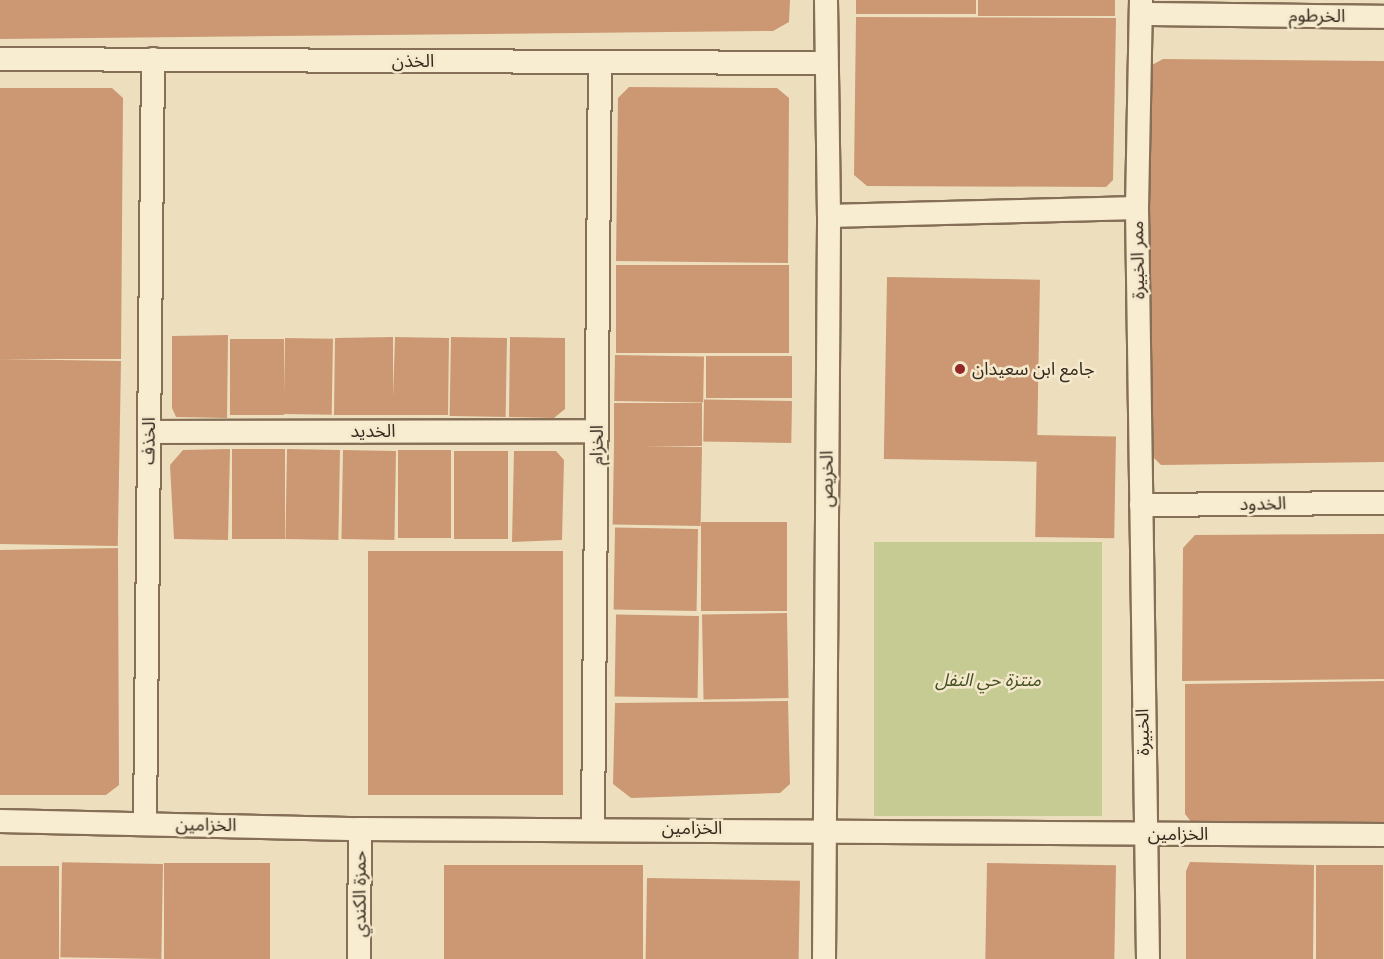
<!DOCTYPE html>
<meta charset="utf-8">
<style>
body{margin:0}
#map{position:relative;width:1384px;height:959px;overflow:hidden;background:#eddfbe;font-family:"Times New Roman","Noto Sans Arabic",serif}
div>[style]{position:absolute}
.green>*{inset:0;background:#c5cb92;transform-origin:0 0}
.building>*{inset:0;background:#cc9874;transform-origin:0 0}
.roads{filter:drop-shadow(2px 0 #856f57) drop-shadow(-2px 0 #856f57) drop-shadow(0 2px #856f57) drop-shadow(0 -2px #856f57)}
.minor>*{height:22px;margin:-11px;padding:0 11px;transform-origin:11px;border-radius:11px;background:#f8ecd1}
.dots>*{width:16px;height:16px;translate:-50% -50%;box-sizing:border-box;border:3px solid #f5e9cd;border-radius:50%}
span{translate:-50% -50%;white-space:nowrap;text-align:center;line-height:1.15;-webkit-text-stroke:5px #f5e9cd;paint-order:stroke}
.street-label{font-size:18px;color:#35281c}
.poi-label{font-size:18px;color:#35281c}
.left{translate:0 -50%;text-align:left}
.park-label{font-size:18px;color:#465122;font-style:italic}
</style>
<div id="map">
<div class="green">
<i style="left:1102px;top:542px;width:274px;height:228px;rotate:90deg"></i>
</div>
<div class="building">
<i style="clip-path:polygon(0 0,790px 0,789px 22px,773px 31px,0 39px)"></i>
<i style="left:856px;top:0;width:120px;height:14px"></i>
<i style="left:978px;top:0;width:137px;height:16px"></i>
<i style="clip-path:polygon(856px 17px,1116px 18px,1113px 180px,1106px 187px,867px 186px,854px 175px)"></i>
<i style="clip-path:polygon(1163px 59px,1384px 61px,1384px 462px,1161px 465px,1150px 454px,1150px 66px)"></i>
<i style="clip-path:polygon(629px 87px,777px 88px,789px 98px,788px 263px,616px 261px,618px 98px)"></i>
<i style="clip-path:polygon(0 88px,112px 88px,123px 98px,121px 359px,0 359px)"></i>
<i style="left:789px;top:265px;width:88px;height:173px;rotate:90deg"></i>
<i style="left:887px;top:277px;width:153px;height:182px;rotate:1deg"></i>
<i style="clip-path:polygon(228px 335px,227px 418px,176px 417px,172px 408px,172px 336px)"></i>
<i style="clip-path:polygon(393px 337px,393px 397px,395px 337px,449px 338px,448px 415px,334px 415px,335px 338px)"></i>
<i style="left:451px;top:337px;width:56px;height:79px;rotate:1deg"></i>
<i style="clip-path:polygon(510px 337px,565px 338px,565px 409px,554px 418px,509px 417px)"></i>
<i style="left:285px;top:338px;width:48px;height:76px;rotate:1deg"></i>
<i style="left:230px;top:339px;width:54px;height:76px"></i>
<i style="left:615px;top:355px;width:89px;height:46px;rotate:1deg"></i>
<i style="left:792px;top:356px;width:42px;height:86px;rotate:90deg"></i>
<i style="left:121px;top:361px;width:185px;height:121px;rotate:91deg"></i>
<i style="left:792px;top:401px;width:42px;height:88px;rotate:91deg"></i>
<i style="left:614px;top:403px;width:88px;height:43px"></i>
<i style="left:1037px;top:435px;width:79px;height:102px;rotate:1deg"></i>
<i style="left:702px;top:447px;width:79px;height:88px;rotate:91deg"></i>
<i style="clip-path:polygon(230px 449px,228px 540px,174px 539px,170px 465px,183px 450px)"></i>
<i style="left:232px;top:449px;width:53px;height:90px"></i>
<i style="left:287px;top:449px;width:53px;height:90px;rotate:1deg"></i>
<i style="left:343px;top:450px;width:53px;height:89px;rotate:1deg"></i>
<i style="left:398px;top:450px;width:53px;height:88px"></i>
<i style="left:454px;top:451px;width:54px;height:88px"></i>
<i style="clip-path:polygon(514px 451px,556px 451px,564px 460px,562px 540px,512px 542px)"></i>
<i style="left:787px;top:522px;width:89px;height:86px;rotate:90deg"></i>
<i style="left:698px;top:529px;width:82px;height:83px;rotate:91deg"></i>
<i style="clip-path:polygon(1384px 534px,1384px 679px,1182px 681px,1183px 548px,1195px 535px)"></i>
<i style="clip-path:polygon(118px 548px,119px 785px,106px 795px,0 795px,0 550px)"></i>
<i style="left:368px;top:551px;width:195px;height:244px"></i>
<i style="left:787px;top:613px;width:85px;height:85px;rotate:89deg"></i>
<i style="left:699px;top:616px;width:82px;height:83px;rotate:91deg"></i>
<i style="clip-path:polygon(1384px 681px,1384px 823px,1195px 827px,1185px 814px,1185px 684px)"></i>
<i style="clip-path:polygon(788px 701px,790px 784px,780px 793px,631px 798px,613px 784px,615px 703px)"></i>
<i style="clip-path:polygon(1190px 862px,1314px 865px,1313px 959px,1186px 959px,1186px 871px)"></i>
<i style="left:164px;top:863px;width:106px;height:96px"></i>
<i style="left:987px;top:863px;width:129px;height:96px;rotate:1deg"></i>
<i style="left:163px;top:864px;width:95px;height:101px;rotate:91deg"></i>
<i style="left:444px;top:865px;width:199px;height:94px"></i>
<i style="left:1383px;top:865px;width:94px;height:67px;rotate:90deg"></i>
<i style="left:0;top:866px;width:59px;height:93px"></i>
<i style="left:647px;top:878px;width:153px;height:81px;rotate:1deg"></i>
</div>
<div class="roads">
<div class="minor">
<i style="left:1141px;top:0;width:208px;rotate:91.1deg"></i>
<i style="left:1137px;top:208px;width:751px;rotate:89.16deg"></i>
<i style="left:1141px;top:14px;width:243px;rotate:0.7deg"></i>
<i style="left:0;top:59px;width:826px;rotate:0.28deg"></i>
<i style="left:829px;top:216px;width:308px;rotate:-1.5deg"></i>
<i style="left:149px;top:432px;width:448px;rotate:-0.1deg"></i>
<i style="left:1141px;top:505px;width:243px;rotate:-0.5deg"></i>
<i style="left:0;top:821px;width:360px;rotate:1.3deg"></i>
<i style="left:360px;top:829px;width:1024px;rotate:0.34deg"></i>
<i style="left:145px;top:824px;width:765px;rotate:-89.4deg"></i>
<i style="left:593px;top:828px;width:766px;rotate:-89.48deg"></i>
<i style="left:359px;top:959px;width:130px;rotate:-89.6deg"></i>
<i style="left:824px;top:959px;width:743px;rotate:-89.61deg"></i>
<i style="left:829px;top:216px;width:216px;rotate:-90.8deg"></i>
</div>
</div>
<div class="dots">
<i style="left:960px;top:369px;background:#942728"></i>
</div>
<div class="street-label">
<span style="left:1317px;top:16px;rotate:1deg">الخرطوم</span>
<span style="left:413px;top:61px">الخذن</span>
<span style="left:1138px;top:260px;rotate:-91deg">ممر الخبيرة</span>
<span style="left:373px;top:431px">الخديد</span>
<span style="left:149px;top:441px;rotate:-89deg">الخذف</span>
<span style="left:597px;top:445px;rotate:-89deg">الخزام</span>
<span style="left:827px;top:479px;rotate:-90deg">الخريص</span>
<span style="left:1263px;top:504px;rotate:-1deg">الخدود</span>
<span style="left:1143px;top:732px;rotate:-91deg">الخبيرة</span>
<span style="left:206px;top:825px;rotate:1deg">الخزامين</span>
<span style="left:692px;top:828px">الخزامين</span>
<span style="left:1178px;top:834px">الخزامين</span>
<span style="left:360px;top:894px;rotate:-90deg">حمزة الكندي</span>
</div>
<div class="poi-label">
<span class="left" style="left:972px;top:369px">جامع ابن سعيدان</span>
</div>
<div class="park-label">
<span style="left:988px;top:680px">منتزة حي النفل</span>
</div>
</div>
